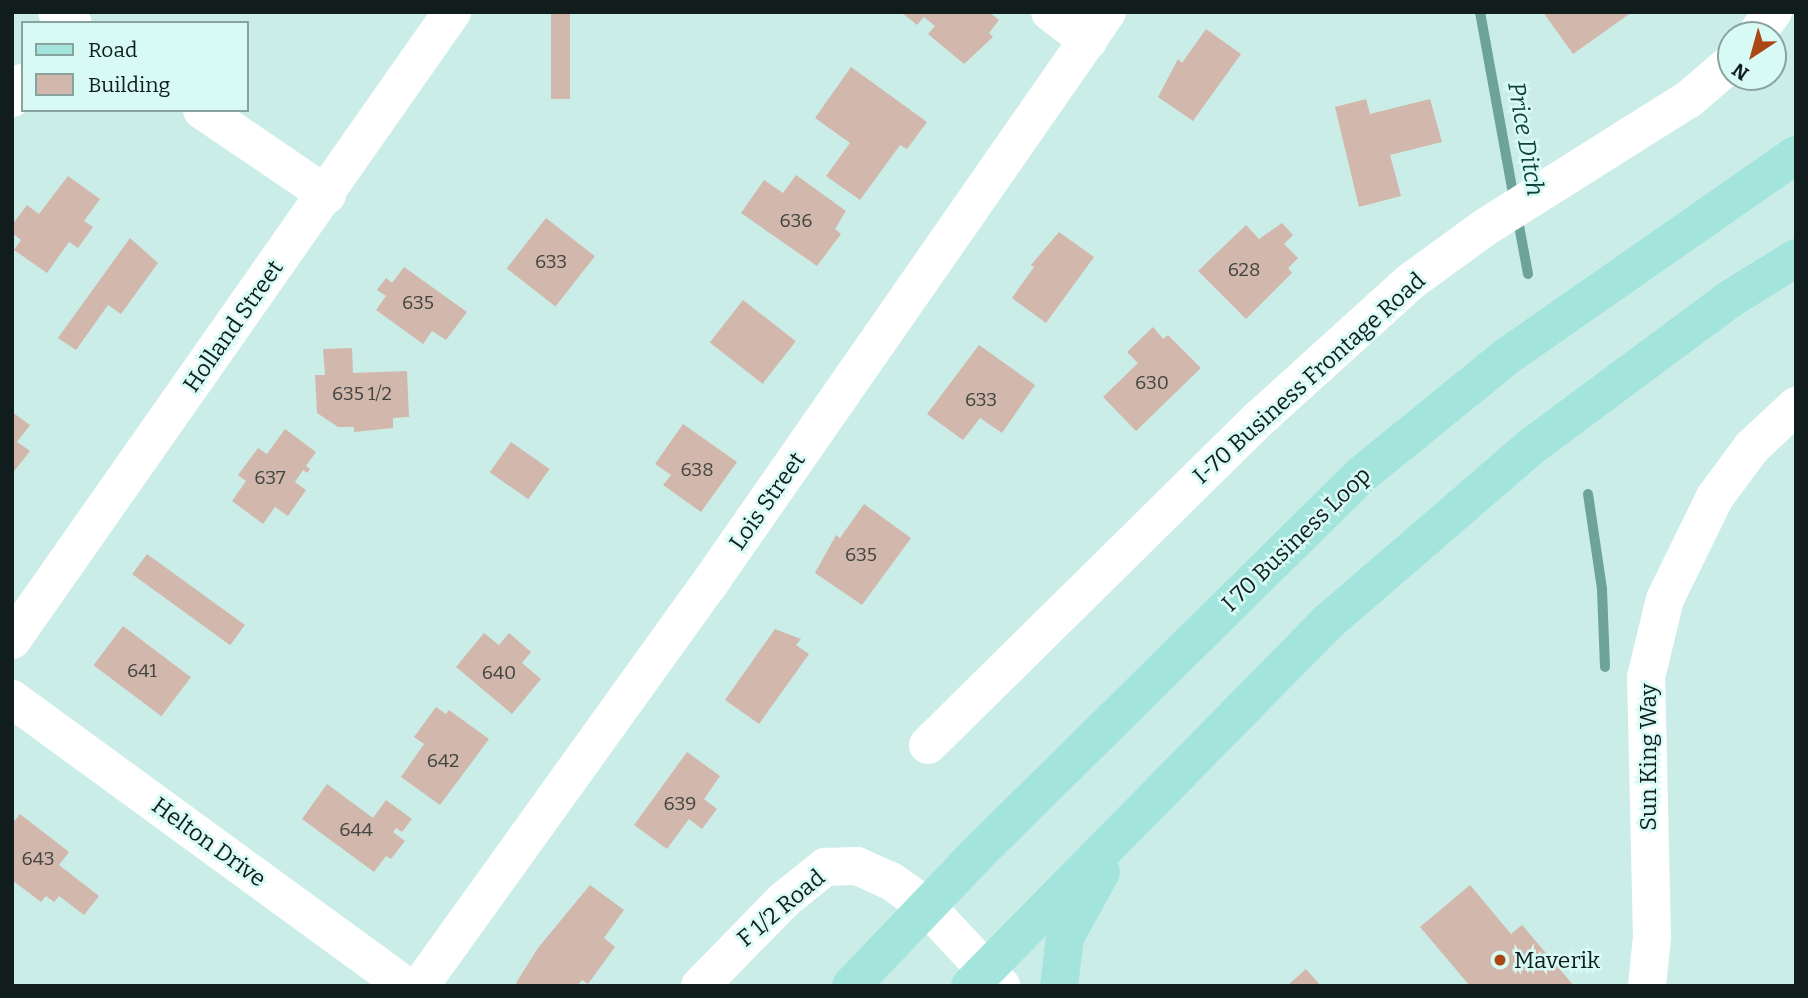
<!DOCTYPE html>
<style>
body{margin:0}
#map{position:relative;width:1808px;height:998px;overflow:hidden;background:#cbede8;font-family:Bitter,serif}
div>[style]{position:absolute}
.stream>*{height:10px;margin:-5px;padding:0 5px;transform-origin:5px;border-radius:5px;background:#6ea39b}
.building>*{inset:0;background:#d2b7ac;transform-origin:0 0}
.minor>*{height:38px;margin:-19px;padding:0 19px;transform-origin:19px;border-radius:19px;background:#fff}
.major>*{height:38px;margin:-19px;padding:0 19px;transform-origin:19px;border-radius:19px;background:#a3e4dd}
.dots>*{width:19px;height:19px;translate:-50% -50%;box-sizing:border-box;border:4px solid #d8faf5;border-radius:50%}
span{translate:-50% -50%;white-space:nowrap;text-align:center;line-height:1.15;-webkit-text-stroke:5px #d8faf5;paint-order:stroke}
.number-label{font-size:19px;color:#414440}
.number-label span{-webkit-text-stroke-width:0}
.street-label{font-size:23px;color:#111d1c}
.poi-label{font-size:23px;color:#111d1c}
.left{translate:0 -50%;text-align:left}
.water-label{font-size:24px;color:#0f413c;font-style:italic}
.frame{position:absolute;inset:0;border:14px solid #111d1c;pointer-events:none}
.legend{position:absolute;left:21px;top:21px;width:228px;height:91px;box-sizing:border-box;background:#d8faf5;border:2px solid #88a29e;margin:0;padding:9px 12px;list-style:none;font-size:21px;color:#111d1c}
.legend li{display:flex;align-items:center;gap:14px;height:35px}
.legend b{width:35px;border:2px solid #88a29e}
.north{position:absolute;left:1717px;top:21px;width:70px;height:70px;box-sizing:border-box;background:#d8faf5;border:2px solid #88a29e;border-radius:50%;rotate:216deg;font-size:19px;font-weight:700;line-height:28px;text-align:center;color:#111d1c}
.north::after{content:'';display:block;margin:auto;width:24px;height:32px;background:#ab4715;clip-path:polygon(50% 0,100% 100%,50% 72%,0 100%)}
</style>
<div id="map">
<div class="stream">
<i style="left:1480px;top:12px;width:190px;rotate:79.7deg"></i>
<i style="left:1517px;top:215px;width:60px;rotate:79.4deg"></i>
<i style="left:1588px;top:494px;width:96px;rotate:81.6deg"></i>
<i style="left:1602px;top:589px;width:78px;rotate:87.8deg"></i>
</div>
<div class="building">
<i style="left:551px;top:12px;width:19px;height:87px"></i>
<i style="clip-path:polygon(901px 12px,989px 12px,999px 20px,989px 33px,993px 37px,964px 64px,928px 34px,935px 26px,924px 17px,917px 25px)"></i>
<i style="clip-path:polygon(1543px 12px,1632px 12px,1573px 54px)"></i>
<i style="clip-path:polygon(1206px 29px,1241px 54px,1193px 121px,1158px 97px,1178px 59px,1182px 63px)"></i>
<i style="clip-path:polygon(851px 67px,927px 122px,907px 149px,900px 145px,860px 200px,826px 176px,850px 143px,815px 118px)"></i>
<i style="clip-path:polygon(1366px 99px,1370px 114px,1430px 99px,1442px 142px,1390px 155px,1401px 196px,1359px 207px,1335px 107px)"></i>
<i style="clip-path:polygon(796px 175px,846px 211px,835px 229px,841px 234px,817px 266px,741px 213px,764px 180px,783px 193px)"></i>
<i style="clip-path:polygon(68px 176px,100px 199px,84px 221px,93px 227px,78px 248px,69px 242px,47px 273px,14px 250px,21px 240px,12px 233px,12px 225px,27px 205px,39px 214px)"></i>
<i style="left:546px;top:218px;width:62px;height:64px;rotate:38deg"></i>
<i style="clip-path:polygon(1282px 223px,1293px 235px,1284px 244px,1298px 258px,1288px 268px,1292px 273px,1246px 319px,1198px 271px,1246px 225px,1259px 239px)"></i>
<i style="clip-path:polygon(1059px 232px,1094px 257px,1046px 323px,1012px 298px,1034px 267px,1031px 265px)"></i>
<i style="clip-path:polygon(130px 238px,158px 263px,121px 314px,108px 305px,76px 350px,58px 338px)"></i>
<i style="clip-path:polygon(404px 267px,467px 312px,446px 340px,432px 331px,423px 344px,376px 310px,386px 296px,377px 290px,386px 278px,392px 283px)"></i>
<i style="left:743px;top:300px;width:67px;height:54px;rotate:38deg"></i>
<i style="clip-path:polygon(1153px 327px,1163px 339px,1168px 335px,1201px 368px,1136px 431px,1103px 397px,1138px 363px,1127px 352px)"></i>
<i style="clip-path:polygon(979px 345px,1035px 385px,1002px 433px,980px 418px,963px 440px,927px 414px)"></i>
<i style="clip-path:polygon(352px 348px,353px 373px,407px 371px,409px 417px,393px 418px,393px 428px,354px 432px,354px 427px,338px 427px,317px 413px,315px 375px,325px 375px,323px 349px)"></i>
<i style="clip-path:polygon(12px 412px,30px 425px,17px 442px,30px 451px,12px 474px)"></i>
<i style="clip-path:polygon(683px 424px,737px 462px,701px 512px,663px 485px,671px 475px,655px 464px)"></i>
<i style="clip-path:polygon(285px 429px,316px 452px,306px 466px,310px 469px,307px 473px,303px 470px,295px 482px,306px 490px,288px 516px,275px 507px,263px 524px,232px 501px,246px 481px,238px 475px,258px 448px,267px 454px)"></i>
<i style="left:511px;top:442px;width:47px;height:37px;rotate:35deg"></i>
<i style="clip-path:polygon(864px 504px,911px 538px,862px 605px,815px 573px,836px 535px,840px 538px)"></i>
<i style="left:147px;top:554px;width:121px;height:25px;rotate:36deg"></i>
<i style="left:123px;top:626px;width:85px;height:49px;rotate:37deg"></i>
<i style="clip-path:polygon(775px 629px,801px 639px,796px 645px,809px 654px,759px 724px,725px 700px)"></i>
<i style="clip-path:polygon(484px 633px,499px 645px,509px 633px,531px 652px,522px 663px,541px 679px,512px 714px,456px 667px)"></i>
<i style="clip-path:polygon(436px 707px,446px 714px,449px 710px,489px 739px,440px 805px,401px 777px,424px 744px,414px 737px)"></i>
<i style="clip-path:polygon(687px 752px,720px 776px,704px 799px,717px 809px,702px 829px,689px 819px,667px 849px,634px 825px)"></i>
<i style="clip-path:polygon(327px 784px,373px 818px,386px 800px,412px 819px,402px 832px,396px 828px,393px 832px,405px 841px,391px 859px,386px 856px,374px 872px,302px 819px)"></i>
<i style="clip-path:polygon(20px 814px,69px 852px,59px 865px,99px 896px,84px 915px,59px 896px,54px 902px,46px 896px,41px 902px,12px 880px,12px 824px)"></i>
<i style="clip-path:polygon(590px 885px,624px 910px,604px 938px,615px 947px,588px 984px,582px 980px,577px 986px,520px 986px,516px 983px,538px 948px)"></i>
<i style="clip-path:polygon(1470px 885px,1511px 934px,1522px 925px,1574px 986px,1470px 986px,1420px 927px)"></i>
<i style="clip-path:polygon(1306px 969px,1321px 986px,1287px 986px)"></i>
</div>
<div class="minor">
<i style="left:57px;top:12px;width:19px;rotate:35deg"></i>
<i style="left:1050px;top:12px;width:48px;rotate:37.3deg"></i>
<i style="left:1756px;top:35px;width:29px;rotate:-54deg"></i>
<i style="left:12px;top:98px;width:19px;rotate:-54deg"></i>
<i style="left:202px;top:110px;width:151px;rotate:34.2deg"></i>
<i style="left:12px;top:640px;width:767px;rotate:-54.98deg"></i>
<i style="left:12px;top:699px;width:487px;rotate:36.1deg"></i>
<i style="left:928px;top:745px;width:466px;rotate:-44.6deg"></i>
<i style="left:1260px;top:418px;width:202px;rotate:-42.2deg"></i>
<i style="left:1410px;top:282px;width:92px;rotate:-36.1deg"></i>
<i style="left:1484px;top:228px;width:242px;rotate:-32.2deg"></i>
<i style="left:1689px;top:99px;width:55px;rotate:-40.6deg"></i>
<i style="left:420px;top:986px;width:491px;rotate:-54.3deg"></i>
<i style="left:707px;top:587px;width:700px;rotate:-55.18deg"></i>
<i style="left:700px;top:986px;width:120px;rotate:-45.7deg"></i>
<i style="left:784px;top:900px;width:53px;rotate:-38.8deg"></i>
<i style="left:825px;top:867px;width:32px;rotate:-2deg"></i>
<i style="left:857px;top:866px;width:37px;rotate:24deg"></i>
<i style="left:891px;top:881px;width:43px;rotate:35.5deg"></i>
<i style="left:926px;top:906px;width:110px;rotate:46.8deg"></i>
<i style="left:1647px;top:986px;width:49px;rotate:-84.2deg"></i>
<i style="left:1652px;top:937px;width:260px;rotate:-91.3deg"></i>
<i style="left:1646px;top:677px;width:80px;rotate:-76.3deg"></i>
<i style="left:1665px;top:599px;width:114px;rotate:-63.9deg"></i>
<i style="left:1715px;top:497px;width:62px;rotate:-53.5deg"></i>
<i style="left:1752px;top:447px;width:60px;rotate:-43deg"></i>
</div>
<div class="major">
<i style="left:851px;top:986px;width:185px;rotate:-46.3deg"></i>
<i style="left:979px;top:852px;width:537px;rotate:-44.62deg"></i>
<i style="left:1361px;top:475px;width:187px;rotate:-39.1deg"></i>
<i style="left:1506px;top:357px;width:353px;rotate:-34.9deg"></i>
<i style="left:970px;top:986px;width:511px;rotate:-45.48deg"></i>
<i style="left:1328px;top:622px;width:269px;rotate:-40.8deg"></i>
<i style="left:1532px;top:446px;width:247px;rotate:-36.6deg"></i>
<i style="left:1730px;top:299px;width:78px;rotate:-31.8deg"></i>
<i style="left:1059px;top:986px;width:49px;rotate:-83deg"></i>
<i style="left:1065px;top:937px;width:74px;rotate:-61deg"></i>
</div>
<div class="dots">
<i style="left:1500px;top:960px;background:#ab4715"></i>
</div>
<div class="number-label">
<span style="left:796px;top:221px">636</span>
<span style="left:551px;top:262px">633</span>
<span style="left:1244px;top:270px">628</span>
<span style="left:418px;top:303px">635</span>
<span style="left:1152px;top:383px">630</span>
<span style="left:362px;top:394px">635 1/2</span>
<span style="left:981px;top:400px">633</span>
<span style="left:697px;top:470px">638</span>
<span style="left:270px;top:478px">637</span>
<span style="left:861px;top:555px">635</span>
<span style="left:142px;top:671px">641</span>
<span style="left:499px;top:673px">640</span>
<span style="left:443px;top:761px">642</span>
<span style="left:680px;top:804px">639</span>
<span style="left:356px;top:830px">644</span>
<span style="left:38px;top:859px">643</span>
</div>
<div class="street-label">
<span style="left:233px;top:326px;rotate:-55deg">Holland Street</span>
<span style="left:1309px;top:378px;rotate:-42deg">I-70 Business Frontage Road</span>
<span style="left:767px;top:501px;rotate:-55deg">Lois Street</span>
<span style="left:1296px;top:539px;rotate:-44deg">I 70 Business Loop</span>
<span style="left:1648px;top:757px;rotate:-90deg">Sun King Way</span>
<span style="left:209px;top:842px;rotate:36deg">Helton Drive</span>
<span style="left:781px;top:908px;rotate:-40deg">F 1/2 Road</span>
</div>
<div class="poi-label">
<span class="left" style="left:1514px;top:960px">Maverik</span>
</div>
<div class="water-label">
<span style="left:1525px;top:139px;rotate:80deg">Price Ditch</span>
</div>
<div class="frame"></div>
<ul class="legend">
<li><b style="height:9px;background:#a3e4dd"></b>Road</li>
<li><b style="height:19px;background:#d2b7ac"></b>Building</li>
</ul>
<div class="north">N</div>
</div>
